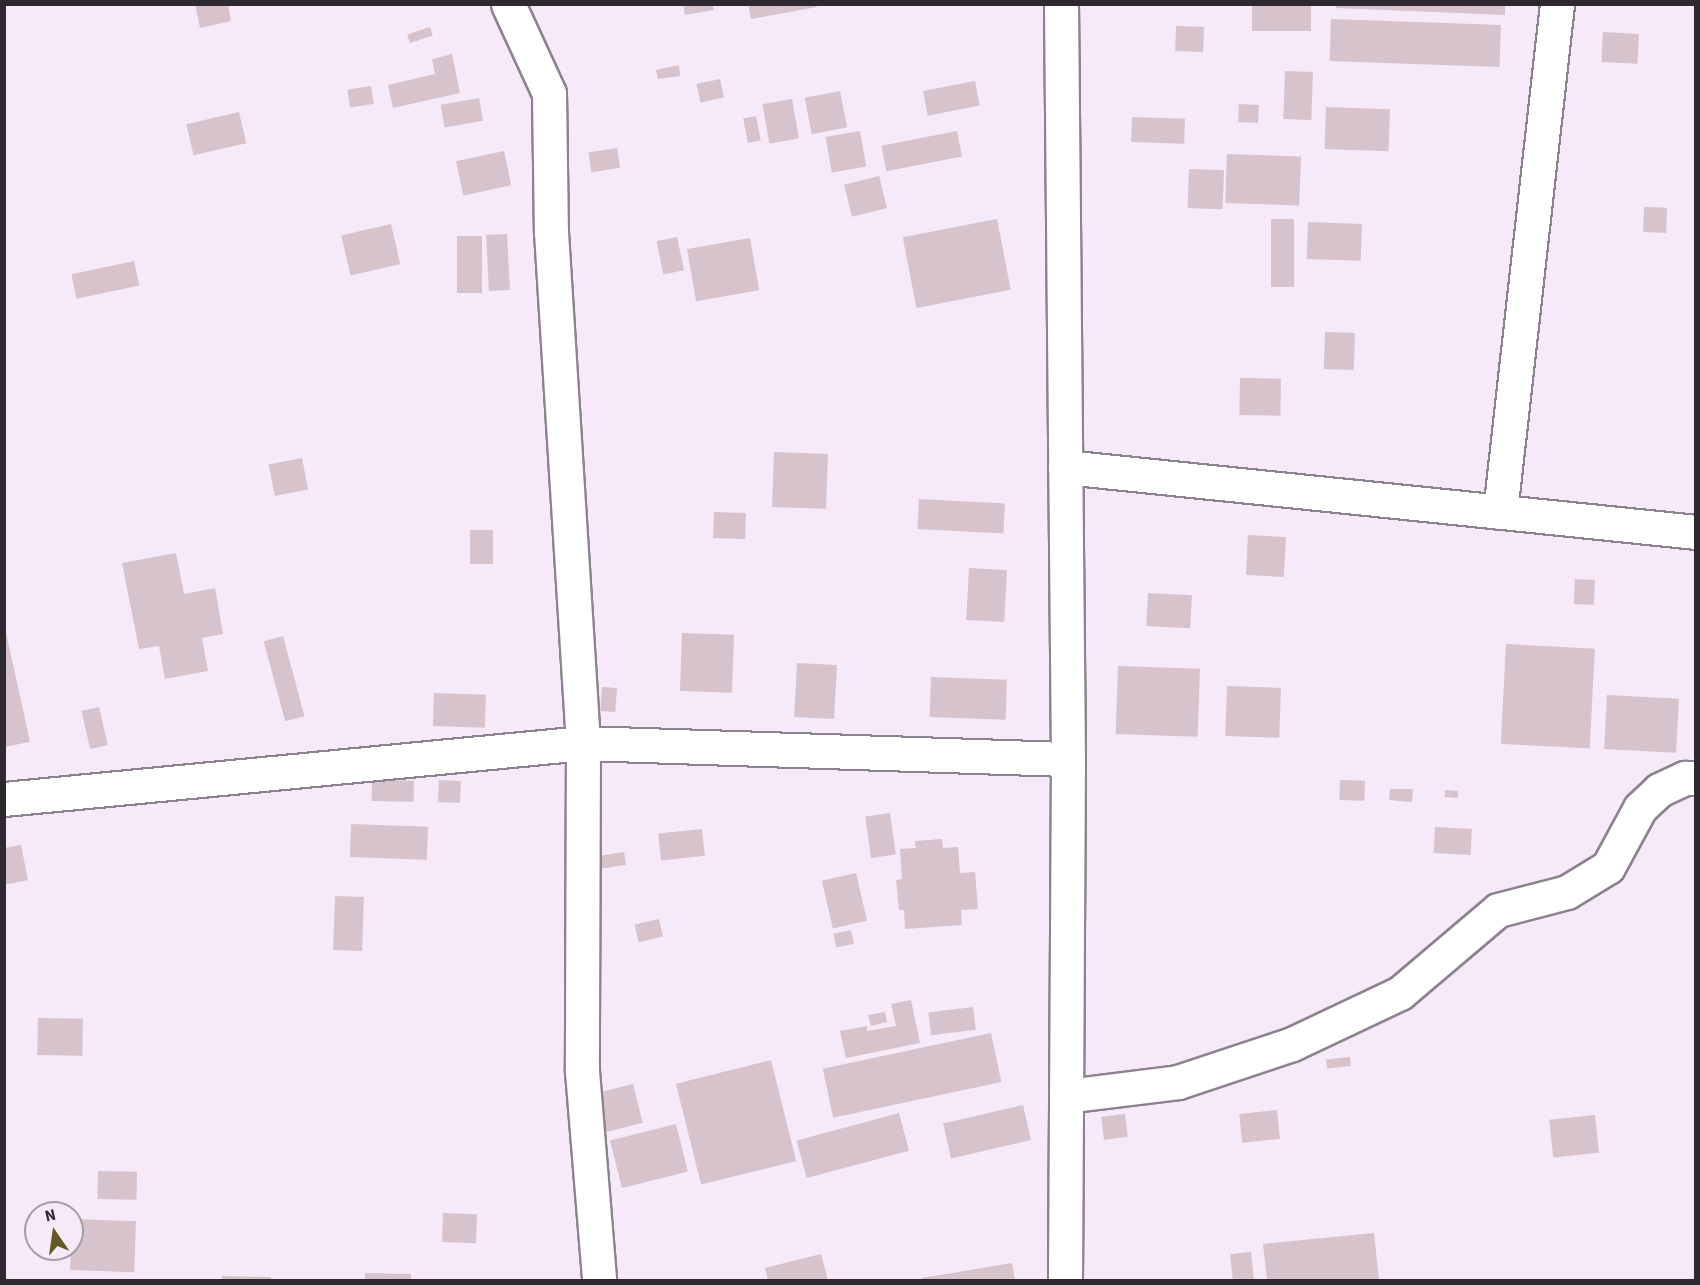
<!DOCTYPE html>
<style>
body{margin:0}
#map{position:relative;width:1700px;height:1285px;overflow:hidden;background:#f6e9f8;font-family:"Source Sans 3",sans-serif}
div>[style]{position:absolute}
.building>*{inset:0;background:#d6c3cc;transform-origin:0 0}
.roads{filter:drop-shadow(2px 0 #8d828f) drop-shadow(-2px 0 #8d828f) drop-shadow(0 2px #8d828f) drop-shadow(0 -2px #8d828f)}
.street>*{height:33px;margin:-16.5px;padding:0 16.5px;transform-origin:16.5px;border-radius:16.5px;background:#fff}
span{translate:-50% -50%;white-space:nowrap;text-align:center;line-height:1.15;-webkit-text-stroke:6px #f6e9f8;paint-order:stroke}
.frame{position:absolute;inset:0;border:6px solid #2e292f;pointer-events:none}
.north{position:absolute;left:24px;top:1201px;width:60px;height:60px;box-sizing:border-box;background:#f6e9f8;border:2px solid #a69ca8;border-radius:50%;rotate:347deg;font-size:16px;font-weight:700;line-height:24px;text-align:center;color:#2e292f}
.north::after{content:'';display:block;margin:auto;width:21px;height:27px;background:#645825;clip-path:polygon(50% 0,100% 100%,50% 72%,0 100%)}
</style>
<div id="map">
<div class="building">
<i style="clip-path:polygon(195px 4px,228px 4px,231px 21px,200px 28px)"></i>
<i style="clip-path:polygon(683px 4px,712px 4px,714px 10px,685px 15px)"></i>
<i style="clip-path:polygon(748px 4px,816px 4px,817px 7px,751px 19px)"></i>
<i style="left:1252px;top:4px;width:59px;height:27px"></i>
<i style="clip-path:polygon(1336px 4px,1505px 4px,1505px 15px,1336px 8px)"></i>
<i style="left:1331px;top:19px;width:170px;height:42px;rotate:2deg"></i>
<i style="left:1176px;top:26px;width:28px;height:25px;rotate:2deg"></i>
<i style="left:430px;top:27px;width:9px;height:24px;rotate:72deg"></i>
<i style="left:1603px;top:32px;width:36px;height:30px;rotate:3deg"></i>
<i style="clip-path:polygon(452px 54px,460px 93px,393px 108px,388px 85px,435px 74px,432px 59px)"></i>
<i style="clip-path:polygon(679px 65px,680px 76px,658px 79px,656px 70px)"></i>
<i style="left:1285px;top:71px;width:28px;height:48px;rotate:2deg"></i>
<i style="left:720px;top:79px;width:19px;height:24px;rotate:78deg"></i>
<i style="left:975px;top:81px;width:25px;height:53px;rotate:79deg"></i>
<i style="left:371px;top:86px;width:18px;height:24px;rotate:81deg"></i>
<i style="left:840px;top:91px;width:37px;height:36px;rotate:79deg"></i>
<i style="left:479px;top:98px;width:23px;height:39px;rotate:80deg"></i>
<i style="left:792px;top:99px;width:40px;height:30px;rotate:80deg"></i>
<i style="left:1239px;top:104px;width:20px;height:18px;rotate:3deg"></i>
<i style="left:1326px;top:107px;width:64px;height:42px;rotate:2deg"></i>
<i style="left:239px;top:112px;width:32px;height:54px;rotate:77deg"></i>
<i style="left:756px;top:116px;width:25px;height:13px;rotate:79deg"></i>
<i style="left:1132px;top:117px;width:53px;height:25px;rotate:2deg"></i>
<i style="left:860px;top:131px;width:36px;height:35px;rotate:80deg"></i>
<i style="left:957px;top:131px;width:26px;height:77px;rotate:79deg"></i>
<i style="left:617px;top:148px;width:20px;height:29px;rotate:81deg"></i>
<i style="left:504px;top:151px;width:35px;height:49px;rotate:78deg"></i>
<i style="left:1227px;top:154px;width:74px;height:49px;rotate:2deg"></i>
<i style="left:1189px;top:169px;width:35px;height:39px;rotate:2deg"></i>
<i style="left:879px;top:176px;width:33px;height:36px;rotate:76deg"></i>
<i style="left:1644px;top:207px;width:23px;height:25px;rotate:2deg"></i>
<i style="left:997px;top:219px;width:72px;height:96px;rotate:79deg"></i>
<i style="left:1271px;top:219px;width:23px;height:68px"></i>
<i style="left:1308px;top:222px;width:54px;height:37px;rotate:2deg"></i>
<i style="left:391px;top:224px;width:41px;height:51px;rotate:77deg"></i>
<i style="left:507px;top:234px;width:56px;height:21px;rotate:87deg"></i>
<i style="left:457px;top:236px;width:25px;height:57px"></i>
<i style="left:677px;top:237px;width:34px;height:21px;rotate:78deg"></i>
<i style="left:750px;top:238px;width:53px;height:64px;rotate:80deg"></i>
<i style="left:134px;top:261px;width:25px;height:64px;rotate:78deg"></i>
<i style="left:1325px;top:332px;width:30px;height:37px;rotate:2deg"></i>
<i style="left:1240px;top:378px;width:41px;height:37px;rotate:1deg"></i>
<i style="left:774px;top:452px;width:54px;height:55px;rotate:2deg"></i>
<i style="left:302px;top:458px;width:32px;height:34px;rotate:79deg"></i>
<i style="left:919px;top:499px;width:86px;height:30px;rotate:3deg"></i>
<i style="left:714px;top:512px;width:32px;height:26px;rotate:2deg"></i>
<i style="left:470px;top:530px;width:23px;height:34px"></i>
<i style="left:1248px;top:535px;width:38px;height:40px;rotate:3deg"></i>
<i style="clip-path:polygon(176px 553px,184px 594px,215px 588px,223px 634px,202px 638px,208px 671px,165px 679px,159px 646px,139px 649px,122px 563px)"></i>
<i style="left:969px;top:568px;width:38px;height:52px;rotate:3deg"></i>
<i style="left:1575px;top:579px;width:20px;height:25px;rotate:3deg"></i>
<i style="left:1148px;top:593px;width:44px;height:33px;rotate:3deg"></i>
<i style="clip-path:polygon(4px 623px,30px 742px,4px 747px)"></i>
<i style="left:682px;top:633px;width:52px;height:58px;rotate:2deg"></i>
<i style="left:283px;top:636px;width:83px;height:20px;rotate:75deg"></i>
<i style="left:1506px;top:644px;width:89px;height:100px;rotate:3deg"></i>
<i style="left:797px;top:663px;width:40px;height:54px;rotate:3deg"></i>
<i style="left:1118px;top:666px;width:82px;height:68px;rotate:2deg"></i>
<i style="left:931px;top:677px;width:76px;height:40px;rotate:2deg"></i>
<i style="left:1227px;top:686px;width:54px;height:50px;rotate:2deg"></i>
<i style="left:602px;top:687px;width:15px;height:24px;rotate:4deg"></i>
<i style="left:434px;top:693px;width:52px;height:33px;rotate:2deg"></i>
<i style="left:1607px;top:695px;width:72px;height:54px;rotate:3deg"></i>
<i style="left:99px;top:707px;width:39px;height:18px;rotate:77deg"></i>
<i style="left:372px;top:780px;width:42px;height:21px;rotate:1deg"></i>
<i style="left:439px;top:780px;width:22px;height:22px;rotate:3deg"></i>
<i style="left:1340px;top:780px;width:25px;height:20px;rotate:2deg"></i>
<i style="clip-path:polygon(1390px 789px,1413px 789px,1412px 802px,1389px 800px)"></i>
<i style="left:1445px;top:790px;width:13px;height:7px;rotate:4deg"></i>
<i style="left:890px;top:813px;width:42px;height:25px;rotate:82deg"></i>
<i style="left:351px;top:824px;width:77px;height:33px;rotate:2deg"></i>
<i style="left:1435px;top:827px;width:37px;height:26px;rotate:3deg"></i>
<i style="left:702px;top:829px;width:27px;height:44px;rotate:84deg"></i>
<i style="clip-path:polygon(942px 839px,943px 848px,958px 847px,960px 873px,975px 872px,978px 909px,961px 910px,962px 925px,905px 929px,904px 910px,899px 910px,896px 880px,902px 879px,900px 849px,916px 848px,915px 841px)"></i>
<i style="clip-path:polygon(21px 845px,28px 880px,4px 885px,4px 848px)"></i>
<i style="left:624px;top:852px;width:13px;height:24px;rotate:81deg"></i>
<i style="left:856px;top:873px;width:49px;height:35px;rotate:77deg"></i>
<i style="left:335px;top:896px;width:29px;height:54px;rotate:2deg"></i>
<i style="left:659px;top:919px;width:18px;height:25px;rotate:77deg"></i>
<i style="left:851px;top:930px;width:14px;height:18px;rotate:78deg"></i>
<i style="clip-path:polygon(911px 1000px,920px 1043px,846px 1058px,840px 1031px,867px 1026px,867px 1031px,896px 1026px,891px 1004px)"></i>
<i style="left:973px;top:1007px;width:23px;height:45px;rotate:83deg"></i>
<i style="clip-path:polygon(885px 1012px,887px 1022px,871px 1026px,868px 1015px)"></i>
<i style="left:38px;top:1018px;width:45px;height:37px;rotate:1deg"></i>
<i style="left:991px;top:1033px;width:50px;height:172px;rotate:78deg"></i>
<i style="left:1350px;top:1057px;width:9px;height:24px;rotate:84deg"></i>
<i style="left:771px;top:1060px;width:104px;height:98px;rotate:76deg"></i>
<i style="left:633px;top:1084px;width:40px;height:43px;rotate:76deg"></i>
<i style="left:1023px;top:1105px;width:36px;height:82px;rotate:77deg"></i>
<i style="left:1277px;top:1110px;width:29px;height:38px;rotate:84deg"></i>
<i style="left:899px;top:1113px;width:39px;height:106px;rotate:75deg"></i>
<i style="left:1125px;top:1114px;width:23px;height:24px;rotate:83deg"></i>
<i style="left:1595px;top:1115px;width:38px;height:46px;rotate:84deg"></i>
<i style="left:676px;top:1124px;width:49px;height:68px;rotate:76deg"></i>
<i style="left:98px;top:1171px;width:39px;height:28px;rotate:1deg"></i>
<i style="left:443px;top:1213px;width:34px;height:29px;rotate:2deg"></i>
<i style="left:72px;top:1219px;width:64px;height:51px;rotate:2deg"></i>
<i style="clip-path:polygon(1374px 1233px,1379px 1280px,1267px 1280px,1263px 1244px)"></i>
<i style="left:1251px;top:1252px;width:28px;height:21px;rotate:84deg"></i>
<i style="clip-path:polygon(821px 1254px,828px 1280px,768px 1280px,765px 1268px)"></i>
<i style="clip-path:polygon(1012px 1263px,1015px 1280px,922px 1280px,922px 1278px)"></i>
<i style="clip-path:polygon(365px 1273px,411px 1274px,411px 1280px,365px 1280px)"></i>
<i style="clip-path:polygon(222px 1276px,271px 1277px,271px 1280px,222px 1280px)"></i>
</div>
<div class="roads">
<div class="street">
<i style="left:508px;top:4px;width:98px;rotate:65.3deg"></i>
<i style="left:549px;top:93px;width:139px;rotate:89.2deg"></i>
<i style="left:551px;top:232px;width:512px;rotate:86.42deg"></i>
<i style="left:583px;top:743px;width:328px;rotate:90.2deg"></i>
<i style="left:582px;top:1071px;width:210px;rotate:85.3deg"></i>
<i style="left:1061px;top:4px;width:755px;rotate:89.47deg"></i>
<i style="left:1068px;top:759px;width:521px;rotate:90.33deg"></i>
<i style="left:1065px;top:467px;width:634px;rotate:5.88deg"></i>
<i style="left:1500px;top:512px;width:511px;rotate:-83.6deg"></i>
<i style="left:4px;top:799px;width:582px;rotate:-5.52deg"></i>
<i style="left:583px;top:743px;width:485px;rotate:1.9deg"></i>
<i style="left:1066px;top:1096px;width:113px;rotate:-7.1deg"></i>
<i style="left:1178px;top:1082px;width:120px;rotate:-18.4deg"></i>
<i style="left:1292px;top:1044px;width:119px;rotate:-25.3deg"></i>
<i style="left:1400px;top:993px;width:128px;rotate:-40.3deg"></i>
<i style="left:1498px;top:910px;width:71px;rotate:-14.6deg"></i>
<i style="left:1567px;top:892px;width:48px;rotate:-31.4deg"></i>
<i style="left:1608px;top:867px;width:67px;rotate:-61.5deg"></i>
<i style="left:1640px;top:808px;width:26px;rotate:-43deg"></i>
<i style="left:1659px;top:790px;width:29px;rotate:-25deg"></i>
<i style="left:1685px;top:778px;width:11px"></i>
</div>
</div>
<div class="frame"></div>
<div class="north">N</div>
</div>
